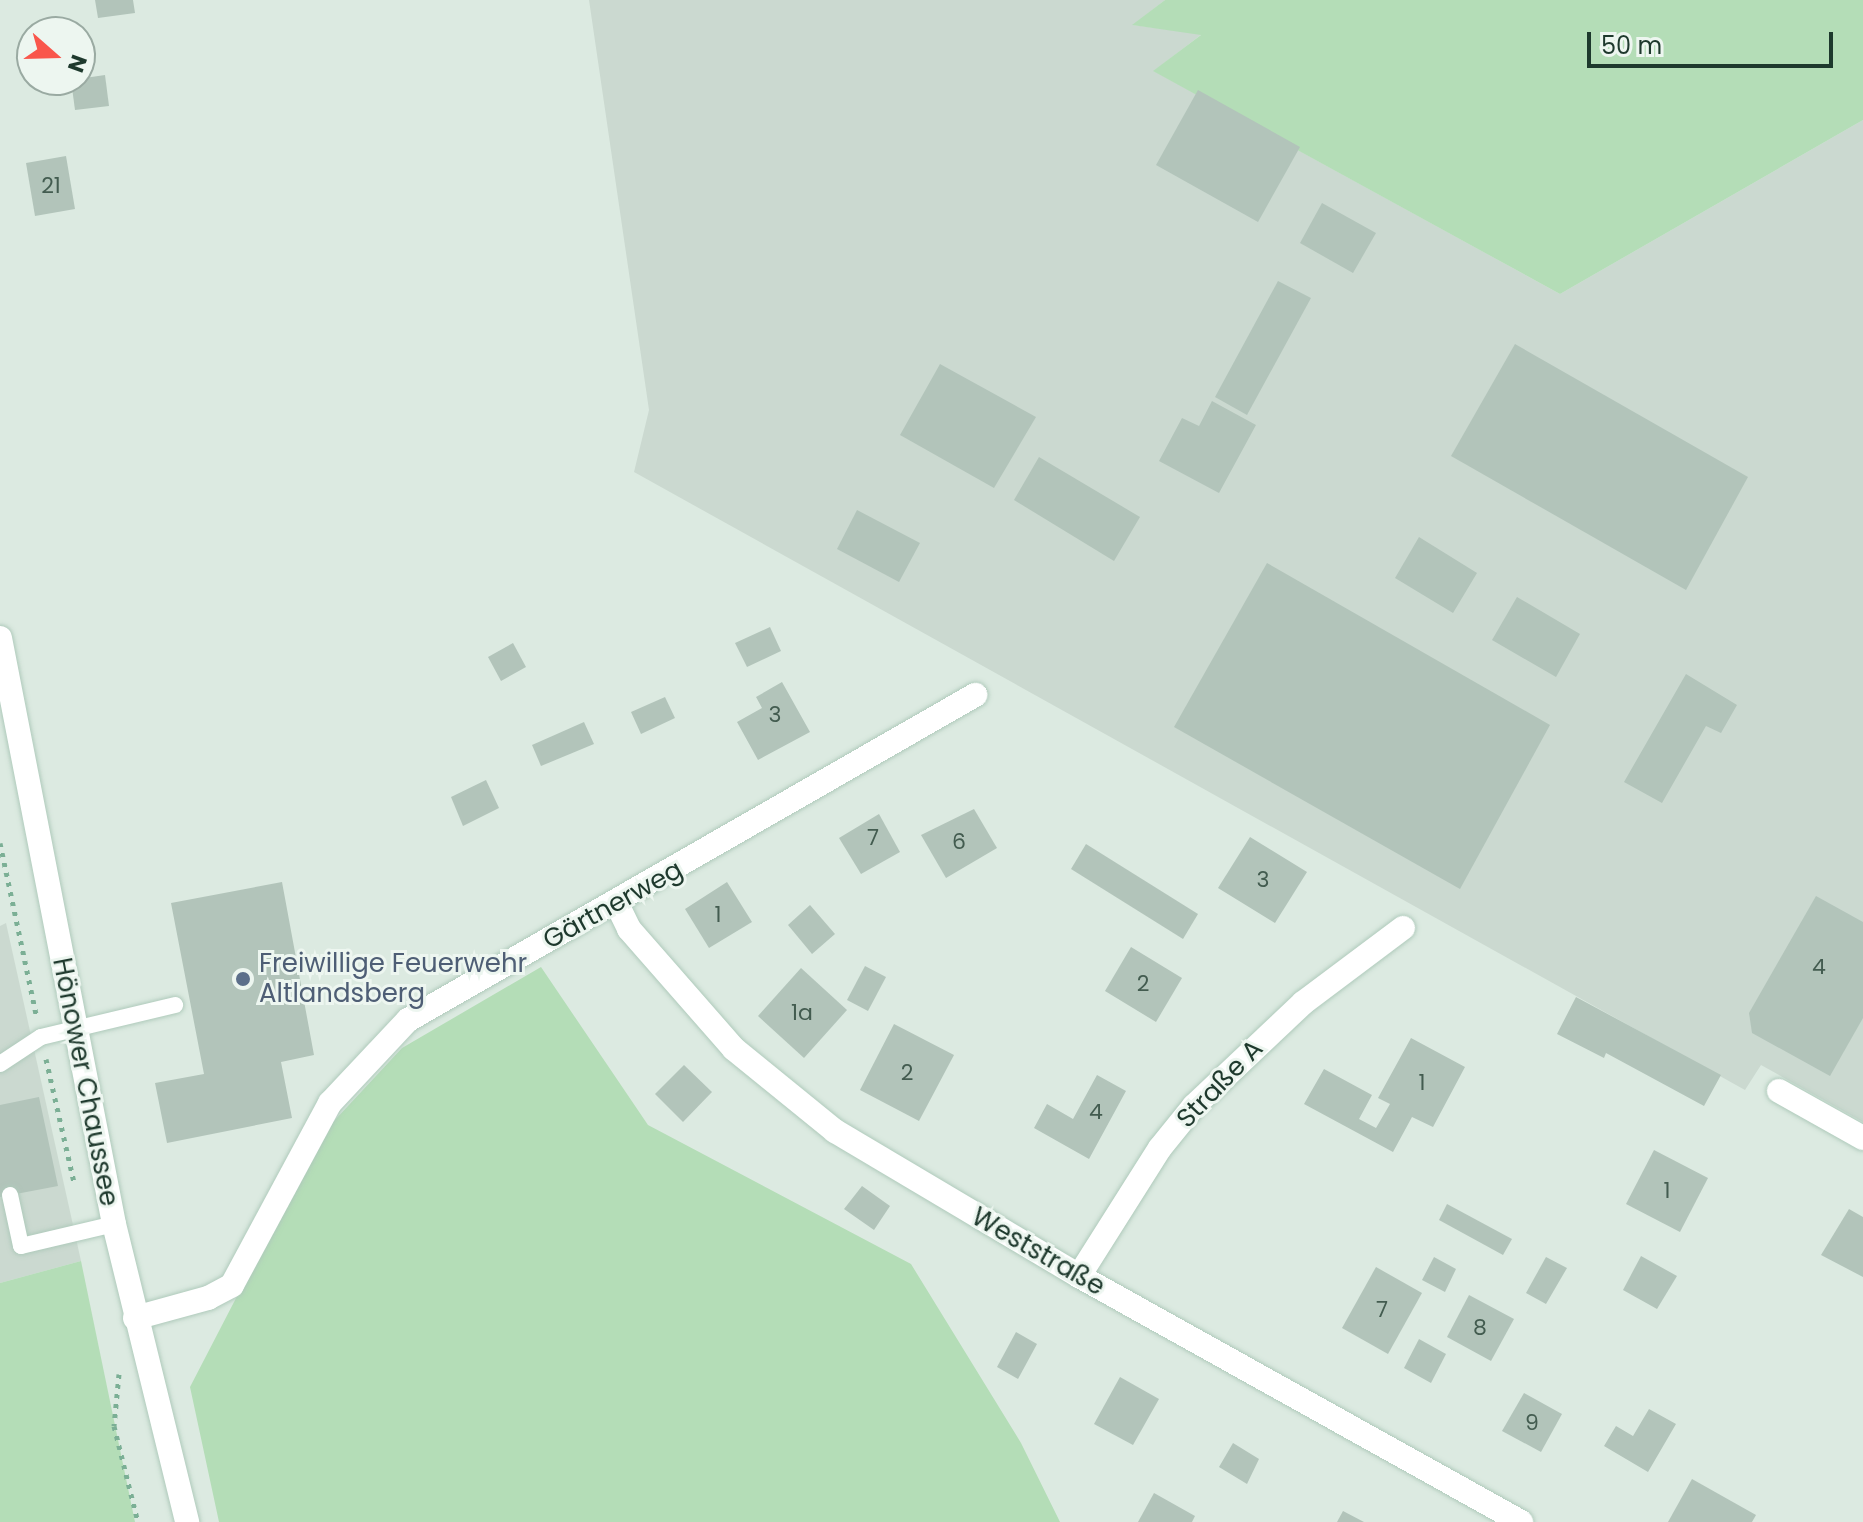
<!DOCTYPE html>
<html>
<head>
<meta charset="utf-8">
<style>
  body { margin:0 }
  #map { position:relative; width:1863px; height:1522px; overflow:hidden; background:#dceae1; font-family:Poppins,sans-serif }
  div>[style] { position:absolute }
  .built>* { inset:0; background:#cbd9d0 }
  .green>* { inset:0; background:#b4ddb7 }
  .building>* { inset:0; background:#b2c4ba }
  .path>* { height:5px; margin-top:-2.5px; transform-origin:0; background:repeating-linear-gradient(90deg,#7baf95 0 4px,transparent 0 10px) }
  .roads { filter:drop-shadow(0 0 2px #afcabb) drop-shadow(0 0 2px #afcabb) }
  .lane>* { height:16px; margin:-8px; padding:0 8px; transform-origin:8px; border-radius:8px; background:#fff }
  .street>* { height:24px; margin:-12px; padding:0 12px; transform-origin:12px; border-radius:12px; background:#fff }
  .secondary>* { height:24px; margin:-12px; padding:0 12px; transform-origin:12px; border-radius:12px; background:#fff }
  .dots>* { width:22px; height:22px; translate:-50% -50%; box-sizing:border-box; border:4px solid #edf6f0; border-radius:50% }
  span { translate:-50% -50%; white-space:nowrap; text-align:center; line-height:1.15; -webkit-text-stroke:6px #edf6f0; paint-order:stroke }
  .number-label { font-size:22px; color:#435c50 }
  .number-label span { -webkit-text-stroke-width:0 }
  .street-label { font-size:26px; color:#1e392d }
  .service-label { font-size:26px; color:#4e5e75 }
  .left { translate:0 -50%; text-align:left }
  .north { position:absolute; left:16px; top:16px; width:80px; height:80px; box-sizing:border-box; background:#edf6f0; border:2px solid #9aaaa2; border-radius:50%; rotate:110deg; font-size:22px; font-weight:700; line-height:32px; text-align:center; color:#1e392d }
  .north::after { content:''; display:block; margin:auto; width:28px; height:36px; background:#f9564b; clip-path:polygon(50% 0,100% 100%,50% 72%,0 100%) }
  .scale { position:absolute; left:1587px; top:32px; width:246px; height:36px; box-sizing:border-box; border:4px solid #1e392d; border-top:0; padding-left:10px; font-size:24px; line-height:28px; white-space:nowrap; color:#1e392d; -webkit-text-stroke:6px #edf6f0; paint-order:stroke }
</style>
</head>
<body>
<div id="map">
  <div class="built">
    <div style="clip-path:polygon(589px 0,1165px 0,1133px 25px,1202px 34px,1154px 71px,1560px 294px,1863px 120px,1863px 1122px,1761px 1065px,1745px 1090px,634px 472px,649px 410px)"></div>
    <div style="clip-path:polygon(6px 923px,81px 1261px,0 1283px,0 926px)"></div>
  </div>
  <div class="green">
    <div style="clip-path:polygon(1165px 0,1863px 0,1863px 120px,1560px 294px,1153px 71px,1201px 35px,1132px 25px)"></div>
    <div style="clip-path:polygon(541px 967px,648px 1125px,911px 1264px,1021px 1443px,1060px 1522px,219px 1522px,190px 1387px,320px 1136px,402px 1048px)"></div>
    <div style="clip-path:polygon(81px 1261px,135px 1522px,0 1522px,0 1283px)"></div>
  </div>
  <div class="building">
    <div style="clip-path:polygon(95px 0,133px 0,135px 13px,98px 18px)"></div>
    <div style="clip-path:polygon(105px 75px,109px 106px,75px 110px,71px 80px)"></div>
    <div style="clip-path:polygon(1198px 90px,1300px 147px,1258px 222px,1156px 165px)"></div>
    <div style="clip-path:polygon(66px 156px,75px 209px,35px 216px,26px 163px)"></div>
    <div style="clip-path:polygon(1322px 203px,1376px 233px,1353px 273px,1300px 243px)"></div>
    <div style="clip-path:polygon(1278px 281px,1311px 298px,1247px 415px,1215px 397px)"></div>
    <div style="clip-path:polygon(1515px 344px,1748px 477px,1686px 590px,1451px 456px)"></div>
    <div style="clip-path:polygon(940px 364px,1036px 417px,994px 488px,900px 435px)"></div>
    <div style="clip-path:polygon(1212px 401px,1256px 425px,1219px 493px,1159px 461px,1182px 418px,1199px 426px)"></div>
    <div style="clip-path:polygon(1039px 457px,1140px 517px,1114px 561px,1014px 500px)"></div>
    <div style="clip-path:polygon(857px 510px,920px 543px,899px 582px,837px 549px)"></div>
    <div style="clip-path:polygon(1419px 537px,1477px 573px,1453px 613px,1395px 578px)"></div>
    <div style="clip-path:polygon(1267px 563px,1550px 725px,1460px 889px,1174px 727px)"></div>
    <div style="clip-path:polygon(1517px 597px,1580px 634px,1556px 677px,1492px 640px)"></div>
    <div style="clip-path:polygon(770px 627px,781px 651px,747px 667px,735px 643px)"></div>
    <div style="clip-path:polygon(513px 643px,526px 667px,501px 681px,488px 657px)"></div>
    <div style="clip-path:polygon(1686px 674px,1737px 705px,1721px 733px,1706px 726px,1662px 803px,1624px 782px)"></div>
    <div style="clip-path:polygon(782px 682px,810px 732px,758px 760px,737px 722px,762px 708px,756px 697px)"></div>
    <div style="clip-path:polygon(665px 697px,675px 718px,641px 734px,631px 712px)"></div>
    <div style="clip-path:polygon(584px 722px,594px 744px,541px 766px,532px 745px)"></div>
    <div style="clip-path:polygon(486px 780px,499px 808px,463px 826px,451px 797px)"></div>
    <div style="clip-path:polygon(974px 809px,997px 848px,946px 878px,921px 835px)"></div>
    <div style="clip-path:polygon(879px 814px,900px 852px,861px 874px,839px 838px)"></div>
    <div style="clip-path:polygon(1250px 837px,1307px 872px,1275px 923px,1218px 888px)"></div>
    <div style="clip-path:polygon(1086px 844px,1198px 914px,1183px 939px,1071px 869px)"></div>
    <div style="clip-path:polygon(282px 882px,314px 1055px,281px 1062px,292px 1118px,167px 1143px,155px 1083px,204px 1074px,171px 903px)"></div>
    <div style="clip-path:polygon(727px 882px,752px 922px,709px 948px,685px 909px)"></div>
    <div style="clip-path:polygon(1816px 896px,1863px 922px,1863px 1018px,1830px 1076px,1752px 1033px,1749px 1013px)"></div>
    <div style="clip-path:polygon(810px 905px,835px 934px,812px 954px,788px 925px)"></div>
    <div style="clip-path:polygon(1131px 947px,1182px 978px,1156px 1022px,1105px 991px)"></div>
    <div style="clip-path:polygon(865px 966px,886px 977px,868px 1011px,847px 1000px)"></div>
    <div style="clip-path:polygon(801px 968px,847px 1010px,804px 1058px,758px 1016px)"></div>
    <div style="clip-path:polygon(1576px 997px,1721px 1075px,1704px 1106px,1606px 1053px,1604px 1058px,1557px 1034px)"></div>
    <div style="clip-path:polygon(894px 1024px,954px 1055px,919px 1121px,860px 1090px)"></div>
    <div style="clip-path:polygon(1411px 1038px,1465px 1067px,1433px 1127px,1412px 1117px,1393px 1152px,1304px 1104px,1324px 1069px,1372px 1095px,1359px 1119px,1376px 1128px,1390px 1104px,1378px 1098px)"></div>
    <div style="clip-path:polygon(684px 1065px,712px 1092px,683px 1122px,655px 1094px)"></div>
    <div style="clip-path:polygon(1097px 1075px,1126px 1091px,1089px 1159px,1034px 1128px,1047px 1104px,1073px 1119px)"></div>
    <div style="clip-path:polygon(39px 1097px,58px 1186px,0 1197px,0 1105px)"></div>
    <div style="clip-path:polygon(1654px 1150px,1708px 1178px,1680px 1232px,1626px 1204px)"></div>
    <div style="clip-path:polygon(862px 1186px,890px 1206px,874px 1230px,844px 1209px)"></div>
    <div style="clip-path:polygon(1447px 1204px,1512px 1239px,1503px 1255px,1439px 1220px)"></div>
    <div style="clip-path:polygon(1849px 1209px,1863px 1217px,1863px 1277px,1821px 1255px)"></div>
    <div style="clip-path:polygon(1641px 1256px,1677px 1276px,1657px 1309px,1623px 1290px)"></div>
    <div style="clip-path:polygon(1434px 1257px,1456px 1269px,1445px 1292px,1422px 1280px)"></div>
    <div style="clip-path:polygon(1546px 1257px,1567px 1268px,1546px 1304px,1526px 1293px)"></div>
    <div style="clip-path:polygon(1376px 1267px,1422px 1293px,1388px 1354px,1342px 1328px)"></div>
    <div style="clip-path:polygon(1469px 1295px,1514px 1319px,1491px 1361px,1447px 1337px)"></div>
    <div style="clip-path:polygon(1016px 1332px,1037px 1344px,1018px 1379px,997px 1367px)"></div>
    <div style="clip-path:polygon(1419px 1339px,1446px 1354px,1431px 1383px,1404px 1368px)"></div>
    <div style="clip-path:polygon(1120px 1377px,1159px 1399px,1133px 1445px,1094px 1424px)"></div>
    <div style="clip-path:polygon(1524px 1393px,1562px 1414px,1541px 1452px,1502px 1431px)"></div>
    <div style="clip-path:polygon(1649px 1409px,1676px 1424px,1648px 1472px,1604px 1446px,1616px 1426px,1633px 1436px)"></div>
    <div style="clip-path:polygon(1233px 1443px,1259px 1459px,1247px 1484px,1219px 1467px)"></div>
    <div style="clip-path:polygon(1692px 1479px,1756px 1515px,1752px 1522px,1668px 1522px)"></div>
    <div style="clip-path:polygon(1154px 1493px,1195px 1516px,1192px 1522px,1138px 1522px)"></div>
    <div style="clip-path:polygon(1343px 1511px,1364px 1522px,1337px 1522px)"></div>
  </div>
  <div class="path">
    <div style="left:0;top:843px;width:175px;rotate:78.1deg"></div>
    <div style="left:46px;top:1059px;width:126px;rotate:77.2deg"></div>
    <div style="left:119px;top:1374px;width:52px;rotate:95.5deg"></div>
    <div style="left:114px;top:1426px;width:99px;rotate:76deg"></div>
  </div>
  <div class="roads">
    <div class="lane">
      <div style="left:0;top:1064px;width:49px;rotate:-33.4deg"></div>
      <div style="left:41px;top:1037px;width:138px;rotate:-13.4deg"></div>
      <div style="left:10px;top:1195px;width:52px;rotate:77.8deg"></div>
      <div style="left:21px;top:1246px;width:96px;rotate:-13.3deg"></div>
    </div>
    <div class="street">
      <div style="left:617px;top:904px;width:28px;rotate:64deg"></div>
      <div style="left:629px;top:929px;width:159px;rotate:48.8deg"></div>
      <div style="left:734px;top:1049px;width:130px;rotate:39.1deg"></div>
      <div style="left:835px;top:1131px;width:284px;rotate:30.7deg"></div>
      <div style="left:1079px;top:1276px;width:506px;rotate:29.1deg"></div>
      <div style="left:1779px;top:1091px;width:96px;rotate:29.2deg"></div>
      <div style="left:1079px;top:1276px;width:151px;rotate:-57.7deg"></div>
      <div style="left:1160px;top:1148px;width:54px;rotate:-51deg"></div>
      <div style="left:1194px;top:1106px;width:150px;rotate:-43.4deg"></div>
      <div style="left:1303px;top:1003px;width:125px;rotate:-36.9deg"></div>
      <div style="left:135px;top:1318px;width:76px;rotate:-15.3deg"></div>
      <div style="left:208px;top:1298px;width:27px;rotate:-28deg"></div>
      <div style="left:232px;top:1285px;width:207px;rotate:-61.7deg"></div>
      <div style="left:330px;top:1103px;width:114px;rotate:-46.8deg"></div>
      <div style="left:408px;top:1020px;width:654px;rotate:-29.82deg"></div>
    </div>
    <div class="secondary">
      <div style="left:0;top:638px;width:597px;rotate:78.99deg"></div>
      <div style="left:114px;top:1224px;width:307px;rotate:76.2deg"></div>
    </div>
  </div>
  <div class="dots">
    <div style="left:243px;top:979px;background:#5c6f8a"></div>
  </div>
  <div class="number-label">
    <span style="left:51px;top:186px">21</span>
    <span style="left:775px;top:715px">3</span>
    <span style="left:873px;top:838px">7</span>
    <span style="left:959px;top:842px">6</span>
    <span style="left:1263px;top:880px">3</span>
    <span style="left:718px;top:915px">1</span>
    <span style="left:1819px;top:967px">4</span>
    <span style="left:1143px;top:984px">2</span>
    <span style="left:802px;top:1013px">1a</span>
    <span style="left:907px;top:1073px">2</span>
    <span style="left:1422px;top:1083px">1</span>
    <span style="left:1096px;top:1112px">4</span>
    <span style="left:1667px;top:1191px">1</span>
    <span style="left:1382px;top:1310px">7</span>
    <span style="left:1480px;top:1328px">8</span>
    <span style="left:1532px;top:1423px">9</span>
  </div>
  <div class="street-label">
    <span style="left:613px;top:905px;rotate:-29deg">Gärtnerweg</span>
    <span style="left:85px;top:1082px;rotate:79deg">Hönower Chaussee</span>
    <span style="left:1220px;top:1084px;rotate:-46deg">Straße A</span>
    <span style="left:1038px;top:1252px;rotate:30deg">Weststraße</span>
  </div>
  <div class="service-label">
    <span class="left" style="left:259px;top:979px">Freiwillige Feuerwehr<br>Altlandsberg</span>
  </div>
  <div class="north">N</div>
  <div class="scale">50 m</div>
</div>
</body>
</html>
